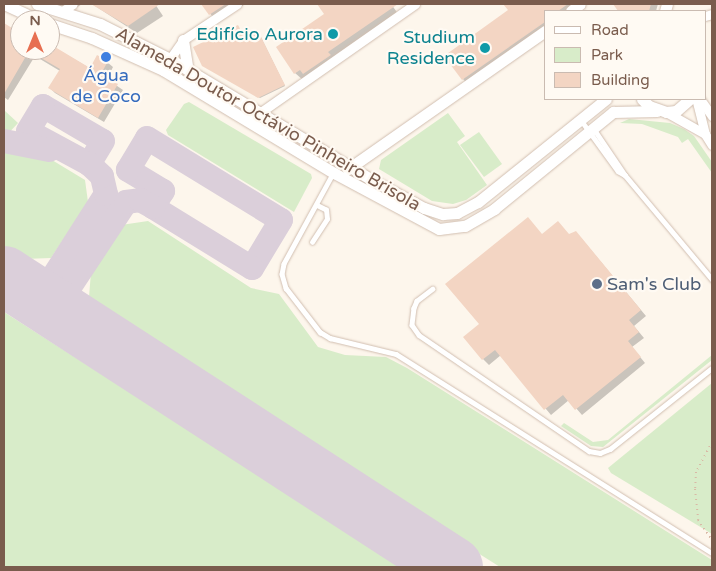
<!DOCTYPE html>
<html>
<head>
<meta charset="utf-8">
<style>
  body { margin:0 }
  #map { position:relative; width:716px; height:571px; overflow:hidden; background:#fdf6ec; font-family:"Varela Round",sans-serif }
  div>[style] { position:absolute }
  .green>* { inset:0; background:#d8ecc9 }
  .shadow>* { inset:0; background:#0003 }
  .taxiway>* { height:24px; margin:-12px; padding:0 12px; transform-origin:12px; border-radius:12px; background:#dbcfda }
  .runway>* { height:60px; margin:-30px; padding:0 30px; transform-origin:30px; border-radius:30px; background:#dbcfda }
  .building>* { inset:0; background:#f3d5c3 }
  .path>* { height:2px; margin-top:-1px; transform-origin:0; background:repeating-linear-gradient(90deg,#d9b8a5 0 1px,transparent 0 5px) }
  .roads { filter:drop-shadow(0 0 1px #d1beb0) drop-shadow(0 0 1px #d1beb0) }
  .lane>* { height:4.5px; margin:-2.25px; padding:0 2.25px; transform-origin:2.25px; border-radius:2.25px; background:#fff }
  .street>* { height:9px; margin:-4.5px; padding:0 4.5px; transform-origin:4.5px; border-radius:4.5px; background:#fff }
  .secondary>* { height:11px; margin:-5.5px; padding:0 5.5px; transform-origin:5.5px; border-radius:5.5px; background:#fff }
  .dots>* { width:14px; height:14px; translate:-50% -50%; box-sizing:border-box; border:2px solid #fffaf3; border-radius:50% }
  span { translate:-50% -50%; white-space:nowrap; text-align:center; line-height:1.15; -webkit-text-stroke:4.5px #fffaf3; paint-order:stroke }
  .culture-label { font-size:18px; color:#0d838f }
  .right { translate:-100% -50%; text-align:right }
  .shop-label { font-size:18px; color:#366cbe }
  .street-label { font-size:18px; color:#7a5c4d }
  .service-label { font-size:18px; color:#4e5e75 }
  .left { translate:0 -50%; text-align:left }
  .frame { position:absolute; inset:0; border:5px solid #7a5c4d; pointer-events:none }
  .legend { position:absolute; left:544px; top:10px; width:162px; height:90px; box-sizing:border-box; background:#fffaf3; border:1px solid #cabbb1; margin:0; padding:6px 9px; list-style:none; font-size:15px; color:#7a5c4d }
  .legend li { display:flex; align-items:center; gap:10px; height:25px }
  .legend b { width:25px; border:1px solid #cabbb1 }
  .north { position:absolute; left:10px; top:10px; width:50px; height:50px; box-sizing:border-box; background:#fffaf3; border:1px solid #cabbb1; border-radius:50%; rotate:0deg; font-size:14px; font-weight:700; line-height:20px; text-align:center; color:#7a5c4d }
  .north::after { content:''; display:block; margin:auto; width:18px; height:22px; background:#e76f51; clip-path:polygon(50% 0,100% 100%,50% 72%,0 100%) }
</style>
</head>
<body>
<div id="map">
  <div class="green">
    <div style="clip-path:polygon(189px 102px,311px 174px,312px 178px,294px 212px,168px 135px,166px 130px,184px 104px)"></div>
    <div style="clip-path:polygon(4px 110px,18px 123px,6px 136px,4px 136px)"></div>
    <div style="clip-path:polygon(448px 113px,465px 136px,457px 142px,487px 185px,466px 200px,453px 204px,432px 201px,379px 169px,381px 160px)"></div>
    <div style="clip-path:polygon(629px 119px,670px 123px,684px 129px,694px 136px,712px 162px,712px 173px,688px 139px,682px 143px,678px 137px,642px 124px,620px 123px)"></div>
    <div style="clip-path:polygon(479px 132px,502px 164px,484px 177px,460px 145px)"></div>
    <div style="clip-path:polygon(4px 148px,47px 157px,85px 180px,88px 202px,51px 258px,24px 259px,4px 246px)"></div>
    <div style="clip-path:polygon(148px 221px,251px 288px,279px 294px,318px 347px,345px 355px,386px 357px,407px 368px,712px 560px,712px 567px,500px 567px,96px 311px,89px 297px,91px 272px,121px 225px)"></div>
    <div style="clip-path:polygon(4px 312px,404px 567px,4px 567px)"></div>
    <div style="clip-path:polygon(712px 355px,712px 360px,603px 447px,591px 446px,561px 426px,564px 423px,593px 442px,608px 440px)"></div>
    <div style="clip-path:polygon(712px 383px,712px 534px,611px 473px,608px 468px)"></div>
  </div>
  <div class="shadow">
    <div style="clip-path:polygon(38px 4px,82px 4px,70px 12px)"></div>
    <div style="clip-path:polygon(92px 4px,155px 4px,163px 16px,137px 33px)"></div>
    <div style="clip-path:polygon(202px 4px,245px 4px,218px 23px)"></div>
    <div style="clip-path:polygon(318px 4px,391px 4px,399px 15px,303px 80px,295px 73px,325px 14px)"></div>
    <div style="clip-path:polygon(505px 4px,569px 4px,574px 11px,545px 11px,545px 35px,471px 88px,463px 79px,510px 10px)"></div>
    <div style="clip-path:polygon(615px 4px,658px 4px,656px 11px,620px 11px)"></div>
    <div style="clip-path:polygon(4px 24px,20px 34px,20px 50px,50px 50px,50px 45px,91px 69px,107px 62px,113px 67px,107px 79px,123px 90px,104px 122px,55px 93px,50px 88px,60px 71px,35px 56px,8px 100px,4px 97px)"></div>
    <div style="clip-path:polygon(258px 31px,285px 86px,260px 98px,204px 66px,244px 37px)"></div>
    <div style="clip-path:polygon(542px 235px,581px 238px,646px 316px,634px 326px,644px 338px,632px 347px,645px 363px,582px 415px,569px 400px,551px 415px,501px 355px,489px 365px,483px 359px,480px 324px)"></div>
  </div>
  <div class="taxiway">
    <div style="left:43px;top:106px;width:69px;rotate:30.3deg"></div>
    <div style="left:103px;top:141px;width:27px;rotate:121deg"></div>
    <div style="left:89px;top:164px;width:69px;rotate:-151.6deg"></div>
    <div style="left:28px;top:131px;width:29px;rotate:-59deg"></div>
    <div style="left:147px;top:138px;width:157px;rotate:31.5deg"></div>
    <div style="left:281px;top:220px;width:56px;rotate:121.1deg"></div>
    <div style="left:252px;top:268px;width:116px;rotate:-148.4deg"></div>
    <div style="left:153px;top:207px;width:19px;rotate:-58deg"></div>
    <div style="left:163px;top:191px;width:41px;rotate:-149deg"></div>
    <div style="left:128px;top:170px;width:37px;rotate:-59deg"></div>
    <div style="left:4px;top:141px;width:46px;rotate:11.3deg"></div>
    <div style="left:14px;top:282px;width:37px;rotate:-3deg"></div>
    <div style="left:51px;top:280px;width:102px;rotate:-57.4deg"></div>
    <div style="left:106px;top:194px;width:18px;rotate:-103deg"></div>
    <div style="left:102px;top:176px;width:18px;rotate:-137deg"></div>
    <div style="left:74px;top:322px;width:33px;rotate:-101deg"></div>
    <div style="left:68px;top:290px;width:105px;rotate:-56.6deg"></div>
    <div style="left:126px;top:202px;width:14px;rotate:-8deg"></div>
    <div style="left:140px;top:200px;width:15px;rotate:28deg"></div>
  </div>
  <div class="runway">
    <div style="left:4px;top:276px;width:535px;rotate:32.95deg"></div>
  </div>
  <div class="building">
    <div style="clip-path:polygon(91px 4px,160px 4px,128px 26px)"></div>
    <div style="clip-path:polygon(201px 4px,226px 4px,209px 15px)"></div>
    <div style="clip-path:polygon(317px 4px,398px 4px,328px 52px,331px 55px,303px 74px,300px 70px,294px 74px,276px 47px,324px 14px)"></div>
    <div style="clip-path:polygon(503px 4px,568px 4px,558px 11px,545px 11px,545px 22px,462px 80px,444px 56px,508px 10px)"></div>
    <div style="clip-path:polygon(613px 4px,651px 4px,649px 11px,618px 11px)"></div>
    <div style="clip-path:polygon(4px 23px,20px 33px,20px 50px,50px 50px,50px 44px,90px 68px,97px 55px,108px 61px,101px 74px,118px 84px,98px 118px,48px 88px,60px 69px,29px 51px,4px 94px)"></div>
    <div style="clip-path:polygon(238px 25px,244px 36px,257px 29px,285px 85px,258px 98px,202px 66px,193px 47px)"></div>
    <div style="clip-path:polygon(528px 217px,542px 234px,558px 221px,569px 234px,576px 231px,641px 310px,629px 320px,639px 332px,628px 341px,641px 357px,575px 410px,563px 395px,544px 410px,495px 350px,482px 360px,463px 337px,479px 324px,445px 284px)"></div>
  </div>
  <div class="path">
    <div style="left:712px;top:442px;width:34px;rotate:118deg"></div>
    <div style="left:696px;top:472px;width:17px;rotate:93deg"></div>
    <div style="left:695px;top:489px;width:31px;rotate:84deg"></div>
    <div style="left:698px;top:520px;width:24px;rotate:55deg"></div>
  </div>
  <div class="roads">
    <div class="lane">
      <div style="left:581px;top:120px;width:63px;rotate:54deg"></div>
      <div style="left:618px;top:171px;width:8px;rotate:30deg"></div>
      <div style="left:594px;top:129px;width:55px;rotate:56deg"></div>
      <div style="left:625px;top:175px;width:136px;rotate:50.1deg"></div>
      <div style="left:333px;top:174px;width:102px;rotate:118.6deg"></div>
      <div style="left:284px;top:264px;width:10px;rotate:101deg"></div>
      <div style="left:282px;top:274px;width:15px;rotate:74deg"></div>
      <div style="left:286px;top:288px;width:56px;rotate:52.3deg"></div>
      <div style="left:320px;top:332px;width:12px;rotate:31deg"></div>
      <div style="left:330px;top:338px;width:68px;rotate:13.6deg"></div>
      <div style="left:396px;top:354px;width:373px;rotate:32.2deg"></div>
      <div style="left:312px;top:242px;width:27px;rotate:-57deg"></div>
      <div style="left:327px;top:219px;width:9px;rotate:-96deg"></div>
      <div style="left:326px;top:210px;width:9px;rotate:-153deg"></div>
      <div style="left:433px;top:289px;width:20px;rotate:143deg"></div>
      <div style="left:417px;top:301px;width:8px;rotate:113deg"></div>
      <div style="left:414px;top:308px;width:17px;rotate:97deg"></div>
      <div style="left:412px;top:325px;width:12px;rotate:55deg"></div>
      <div style="left:419px;top:335px;width:206px;rotate:34.3deg"></div>
      <div style="left:589px;top:451px;width:11px;rotate:10deg"></div>
      <div style="left:600px;top:453px;width:11px;rotate:-22deg"></div>
      <div style="left:610px;top:449px;width:130px;rotate:-38.5deg"></div>
    </div>
    <div class="street">
      <div style="left:61px;top:12px;width:14px;rotate:-34deg"></div>
      <div style="left:705px;top:16px;width:7px;rotate:-16deg"></div>
      <div style="left:167px;top:63px;width:28px;rotate:-55deg"></div>
      <div style="left:183px;top:40px;width:65px;rotate:-33.7deg"></div>
      <div style="left:700px;top:99px;width:21px;rotate:55deg"></div>
      <div style="left:666px;top:112px;width:45px;rotate:29.4deg"></div>
      <div style="left:705px;top:134px;width:36px;rotate:-104deg"></div>
      <div style="left:248px;top:121px;width:204px;rotate:-35deg"></div>
      <div style="left:705px;top:134px;width:13px;rotate:58deg"></div>
    </div>
    <div class="secondary">
      <div style="left:4px;top:4px;width:38px;rotate:25deg"></div>
      <div style="left:37px;top:4px;width:66px;rotate:17.6deg"></div>
      <div style="left:100px;top:24px;width:78px;rotate:26.6deg"></div>
      <div style="left:170px;top:59px;width:235px;rotate:30.9deg"></div>
      <div style="left:372px;top:180px;width:59px;rotate:28.3deg"></div>
      <div style="left:424px;top:208px;width:20px;rotate:18deg"></div>
      <div style="left:443px;top:214px;width:14px;rotate:-4deg"></div>
      <div style="left:457px;top:213px;width:24px;rotate:-28deg"></div>
      <div style="left:478px;top:202px;width:164px;rotate:-38.8deg"></div>
      <div style="left:571px;top:11px;width:11px;rotate:-38deg"></div>
      <div style="left:665px;top:11px;width:7px;rotate:-74deg"></div>
      <div style="left:50px;top:24px;width:44px;rotate:18.4deg"></div>
      <div style="left:92px;top:38px;width:78px;rotate:24.3deg"></div>
      <div style="left:163px;top:70px;width:200px;rotate:31.1deg"></div>
      <div style="left:334px;top:173px;width:119px;rotate:28.1deg"></div>
      <div style="left:439px;top:229px;width:26px;rotate:-7deg"></div>
      <div style="left:465px;top:226px;width:34px;rotate:-30deg"></div>
      <div style="left:494px;top:209px;width:154px;rotate:-39.2deg"></div>
      <div style="left:613px;top:112px;width:44px;rotate:-1.3deg"></div>
      <div style="left:183px;top:40px;width:30px;rotate:81deg"></div>
      <div style="left:642px;top:99px;width:10px;rotate:45deg"></div>
      <div style="left:649px;top:106px;width:18px;rotate:19deg"></div>
      <div style="left:666px;top:112px;width:10px;rotate:-6deg"></div>
      <div style="left:676px;top:111px;width:18px;rotate:-41deg"></div>
      <div style="left:348px;top:169px;width:241px;rotate:-35deg"></div>
    </div>
  </div>
  <div class="dots">
    <div style="left:333px;top:34px;background:#0f9aa8"></div>
    <div style="left:485px;top:48px;background:#0f9aa8"></div>
    <div style="left:106px;top:57px;background:#3f7fe0"></div>
    <div style="left:597px;top:284px;background:#5c6f8a"></div>
  </div>
  <div class="culture-label">
    <span class="right" style="left:323px;top:34px">Edifício Aurora</span>
    <span class="right" style="left:475px;top:48px">Studium<br>Residence</span>
  </div>
  <div class="shop-label">
    <span style="left:106px;top:86px">Água<br>de Coco</span>
  </div>
  <div class="street-label">
    <span style="left:268px;top:119px;rotate:30deg">Alameda Doutor Octávio Pinheiro Brisola</span>
  </div>
  <div class="service-label">
    <span class="left" style="left:607px;top:284px">Sam's Club</span>
  </div>
  <div class="frame"></div>
  <ul class="legend">
  <li><b style="height:6px;background:#fff"></b>Road</li>
  <li><b style="height:14px;background:#d8ecc9"></b>Park</li>
  <li><b style="height:14px;background:#f3d5c3"></b>Building</li>
  </ul>
  <div class="north">N</div>
</div>
</body>
</html>
